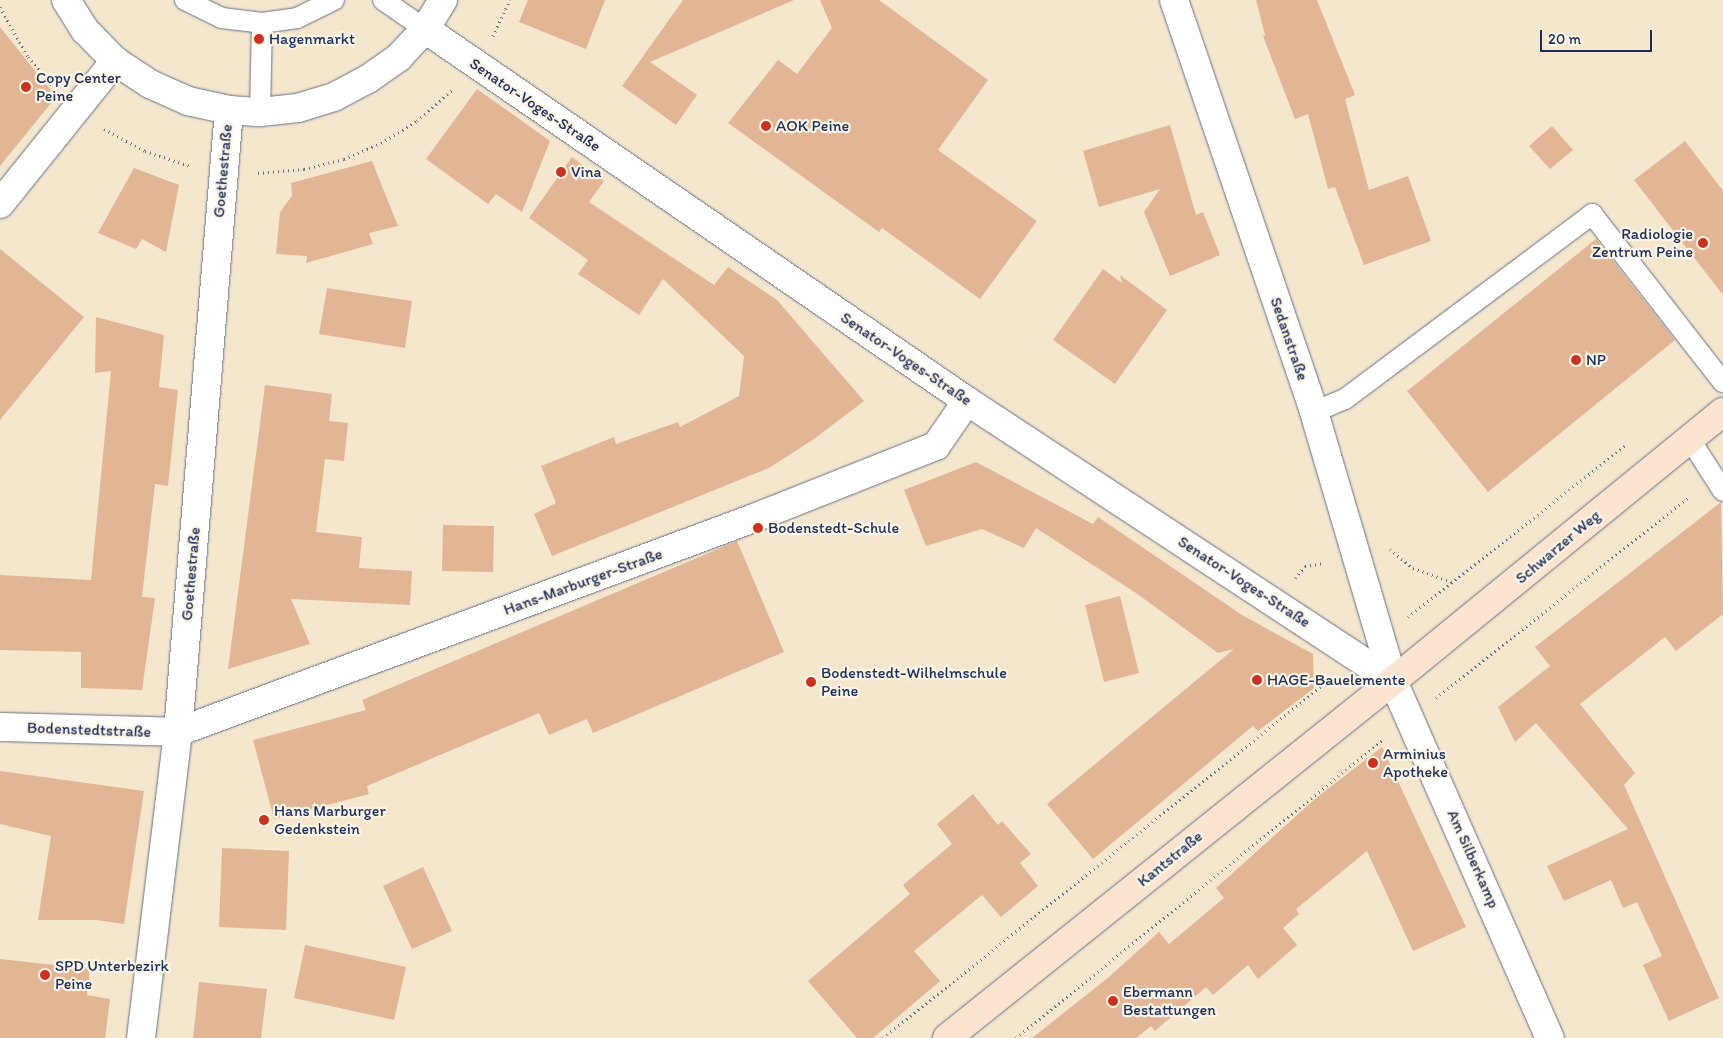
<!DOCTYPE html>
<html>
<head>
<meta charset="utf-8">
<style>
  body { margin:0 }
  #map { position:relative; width:1723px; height:1038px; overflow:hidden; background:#f5e7cd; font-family:Itim,sans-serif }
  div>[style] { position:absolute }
  .building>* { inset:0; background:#e2b595 }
  .path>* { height:3px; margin-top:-1.5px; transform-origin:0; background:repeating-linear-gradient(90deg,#676f85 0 1px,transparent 0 5px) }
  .roads { filter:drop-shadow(0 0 1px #676f85) drop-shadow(0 0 1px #676f85) }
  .lane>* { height:20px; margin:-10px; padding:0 10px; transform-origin:10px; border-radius:10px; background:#fff }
  .street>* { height:28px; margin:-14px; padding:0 14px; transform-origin:14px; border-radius:14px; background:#fff }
  .secondary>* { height:28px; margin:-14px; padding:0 14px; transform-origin:14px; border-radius:14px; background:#fce5d0 }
  .dots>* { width:14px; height:14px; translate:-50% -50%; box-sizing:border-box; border:2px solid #fcf5e5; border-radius:50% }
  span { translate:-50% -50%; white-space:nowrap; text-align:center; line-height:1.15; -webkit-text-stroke:4.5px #fcf5e5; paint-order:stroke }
  .poi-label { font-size:16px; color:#1b2f5e }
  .left { translate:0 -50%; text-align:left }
  .right { translate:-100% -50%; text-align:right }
  .street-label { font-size:16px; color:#1b2f5e }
  .scale { position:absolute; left:1540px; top:30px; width:112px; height:22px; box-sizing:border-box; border:2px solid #1b2f5e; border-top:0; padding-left:6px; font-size:15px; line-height:18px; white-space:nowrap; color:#1b2f5e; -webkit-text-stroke:4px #fcf5e5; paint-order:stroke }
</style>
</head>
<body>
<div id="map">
  <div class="building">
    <div style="clip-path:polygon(528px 0,605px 0,586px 49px,519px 22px)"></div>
    <div style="clip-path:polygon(683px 0,794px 0,650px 62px,697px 95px,676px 125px,622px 86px)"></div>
    <div style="clip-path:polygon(820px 0,879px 0,988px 80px,938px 150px,1037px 221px,980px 299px,882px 228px,879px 232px,728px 123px,778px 60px,797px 74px,832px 28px)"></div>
    <div style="clip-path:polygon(1256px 0,1317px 0,1355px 95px,1345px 99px,1369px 190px,1408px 176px,1431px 241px,1364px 265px,1335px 187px,1328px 189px,1308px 114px,1295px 119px,1263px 36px,1265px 35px)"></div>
    <div style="clip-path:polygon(0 27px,56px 97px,0 166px)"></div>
    <div style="clip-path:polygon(477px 89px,550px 141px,522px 212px,496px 194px,488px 204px,426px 159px)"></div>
    <div style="clip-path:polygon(1170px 125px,1196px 215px,1203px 212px,1220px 255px,1170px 276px,1144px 212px,1160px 189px,1099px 207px,1083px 151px)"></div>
    <div style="clip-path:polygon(1552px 126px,1573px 150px,1550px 169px,1529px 146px)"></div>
    <div style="clip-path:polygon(1685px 141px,1723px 191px,1723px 295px,1634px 180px)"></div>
    <div style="clip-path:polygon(572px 157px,604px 181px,589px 202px,714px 285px,728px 267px,777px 300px,864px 401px,814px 439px,769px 468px,552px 556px,534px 514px,556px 503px,541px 466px,614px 437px,616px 444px,678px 422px,680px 427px,739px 396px,744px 356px,663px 279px,639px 315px,578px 274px,588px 260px,529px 218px)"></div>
    <div style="clip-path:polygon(372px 161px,398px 226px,369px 233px,373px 244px,306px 263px,307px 256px,276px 254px,280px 212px,292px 196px,291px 183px)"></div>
    <div style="clip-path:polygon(134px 168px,179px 185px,166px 252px,142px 239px,136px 249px,98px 233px)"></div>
    <div style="clip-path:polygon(1596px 239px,1675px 340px,1488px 492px,1407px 391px)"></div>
    <div style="clip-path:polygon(0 249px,84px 317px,0 420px)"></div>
    <div style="clip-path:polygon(1103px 269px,1122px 283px,1120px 275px,1167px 310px,1115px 384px,1053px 340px)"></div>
    <div style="clip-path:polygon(327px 288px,412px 301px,405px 348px,319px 334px)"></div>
    <div style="clip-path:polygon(96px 317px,164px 335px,159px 387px,178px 390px,168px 486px,155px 484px,142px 597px,155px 598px,142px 690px,81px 688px,81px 652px,0 650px,0 575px,91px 580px,111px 371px,95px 373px)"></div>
    <div style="clip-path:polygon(265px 385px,332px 394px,329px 421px,348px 423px,344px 461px,325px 459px,316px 532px,362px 537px,359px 568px,412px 571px,410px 605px,291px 599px,310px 644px,228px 669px)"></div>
    <div style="clip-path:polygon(976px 462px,1093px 524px,1098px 517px,1242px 615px,1313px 654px,1314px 688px,1258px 731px,1253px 726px,1093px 859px,1047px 804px,1234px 649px,1218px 653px,1136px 593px,1036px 528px,1024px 548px,982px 529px,926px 546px,904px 490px)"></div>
    <div style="clip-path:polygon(1721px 502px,1723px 614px,1676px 651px,1665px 637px,1580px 704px,1635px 773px,1624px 785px,1719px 998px,1669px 1021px,1643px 965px,1662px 956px,1637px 902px,1623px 908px,1611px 880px,1564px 901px,1547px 866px,1628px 829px,1536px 723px,1515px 742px,1498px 707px,1550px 666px,1535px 647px)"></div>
    <div style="clip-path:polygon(443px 525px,494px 526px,493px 572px,442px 571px)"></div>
    <div style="clip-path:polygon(737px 541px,784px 652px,593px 733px,587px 719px,549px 735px,539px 713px,367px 786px,369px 794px,274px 819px,253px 740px,366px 710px,362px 700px)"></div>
    <div style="clip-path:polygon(1120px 596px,1139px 673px,1104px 682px,1085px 605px)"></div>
    <div style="clip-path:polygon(1382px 747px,1466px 927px,1413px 951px,1367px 851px,1296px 909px,1299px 914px,1283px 928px,1297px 945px,1258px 979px,1248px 965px,1213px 995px,1206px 987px,1155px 1031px,1151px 1026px,1136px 1038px,1032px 1038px,1109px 977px,1159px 932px,1169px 944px,1224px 898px,1216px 888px,1315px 799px)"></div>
    <div style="clip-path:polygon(0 771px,144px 791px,124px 924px,96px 920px,38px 920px,51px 836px,0 824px)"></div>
    <div style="clip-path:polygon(973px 794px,998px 825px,1002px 821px,1031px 854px,1020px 863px,1038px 886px,1001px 917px,982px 895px,914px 951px,940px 981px,873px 1038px,857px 1038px,808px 981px,910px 894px,903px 885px,952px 844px,937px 824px)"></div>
    <div style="clip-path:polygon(222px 848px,289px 851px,286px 930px,219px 927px)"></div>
    <div style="clip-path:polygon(423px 867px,452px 931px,412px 949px,383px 886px)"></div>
    <div style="clip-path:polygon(305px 945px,406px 967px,394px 1020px,294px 998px)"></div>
    <div style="clip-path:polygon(0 959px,90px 969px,87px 995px,110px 999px,105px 1038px,0 1038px)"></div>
    <div style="clip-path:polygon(199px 982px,267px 989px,261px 1038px,193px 1038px)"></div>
  </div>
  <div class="path">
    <div style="left:0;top:7px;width:57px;rotate:60.8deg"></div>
    <div style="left:28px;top:57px;width:37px;rotate:49deg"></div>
    <div style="left:493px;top:36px;width:40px;rotate:-65deg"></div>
    <div style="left:104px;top:129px;width:47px;rotate:28.2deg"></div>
    <div style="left:145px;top:151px;width:47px;rotate:18.4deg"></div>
    <div style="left:258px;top:173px;width:46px;rotate:-5deg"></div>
    <div style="left:304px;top:169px;width:41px;rotate:-14deg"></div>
    <div style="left:344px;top:159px;width:40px;rotate:-23.4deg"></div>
    <div style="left:381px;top:143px;width:42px;rotate:-31.4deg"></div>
    <div style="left:417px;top:121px;width:48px;rotate:-41.6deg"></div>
    <div style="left:1390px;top:549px;width:30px;rotate:40deg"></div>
    <div style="left:1413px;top:568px;width:41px;rotate:19.7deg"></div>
    <div style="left:1295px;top:578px;width:16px;rotate:-50deg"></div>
    <div style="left:1305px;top:566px;width:18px;rotate:-9deg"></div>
    <div style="left:1408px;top:617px;width:279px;rotate:-38.3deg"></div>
    <div style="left:1436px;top:698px;width:325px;rotate:-38.5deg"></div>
    <div style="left:883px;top:1038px;width:572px;rotate:-38.75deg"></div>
    <div style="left:1016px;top:1038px;width:473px;rotate:-39.1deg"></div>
  </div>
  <div class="roads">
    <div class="lane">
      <div style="left:185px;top:0;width:41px;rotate:25.9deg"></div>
      <div style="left:222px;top:18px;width:40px;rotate:7.1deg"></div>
      <div style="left:262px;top:23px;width:35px;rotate:-8deg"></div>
      <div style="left:297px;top:18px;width:41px;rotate:-25.9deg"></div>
      <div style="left:383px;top:0;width:51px;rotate:34.6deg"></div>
      <div style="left:260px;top:112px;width:89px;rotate:-88.7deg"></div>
      <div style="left:1314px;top:412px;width:34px;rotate:-23deg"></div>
      <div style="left:1345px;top:399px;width:309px;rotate:-36.8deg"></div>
      <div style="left:1592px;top:214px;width:213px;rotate:52.1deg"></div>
      <div style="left:1689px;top:438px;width:63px;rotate:57.3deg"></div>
    </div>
    <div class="street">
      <div style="left:66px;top:0;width:36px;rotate:58deg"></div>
      <div style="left:85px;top:30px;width:43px;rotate:45.9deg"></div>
      <div style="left:115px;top:61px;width:42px;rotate:33.3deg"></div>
      <div style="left:150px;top:84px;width:42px;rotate:24.1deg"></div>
      <div style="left:188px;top:101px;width:42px;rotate:12.4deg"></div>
      <div style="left:229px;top:110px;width:31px;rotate:4deg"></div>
      <div style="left:260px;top:112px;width:38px;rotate:-6deg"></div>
      <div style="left:298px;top:108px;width:38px;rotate:-17deg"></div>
      <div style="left:334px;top:97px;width:38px;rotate:-28deg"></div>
      <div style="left:368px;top:79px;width:38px;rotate:-35deg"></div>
      <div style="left:399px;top:57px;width:38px;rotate:-47deg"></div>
      <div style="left:425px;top:29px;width:34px;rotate:-58deg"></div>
      <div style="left:1174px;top:0;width:435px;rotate:71.2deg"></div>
      <div style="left:1314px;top:412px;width:280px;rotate:73.6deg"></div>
      <div style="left:1393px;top:681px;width:390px;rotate:66.3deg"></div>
      <div style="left:425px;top:29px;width:657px;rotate:34.46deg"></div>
      <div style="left:967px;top:401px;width:510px;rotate:33.32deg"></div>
      <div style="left:0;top:204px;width:184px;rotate:-51.2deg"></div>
      <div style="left:0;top:727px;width:178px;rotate:1.6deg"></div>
      <div style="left:178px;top:732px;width:614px;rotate:-20.38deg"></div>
      <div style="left:754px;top:518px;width:196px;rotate:-21.6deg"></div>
      <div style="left:936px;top:446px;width:55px;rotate:-55.4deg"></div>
      <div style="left:141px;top:1038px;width:308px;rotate:-83.1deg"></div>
      <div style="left:178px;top:732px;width:624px;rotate:-85.31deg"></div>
    </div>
    <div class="secondary">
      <div style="left:947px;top:1038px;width:571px;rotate:-38.68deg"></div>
      <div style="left:1393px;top:681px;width:426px;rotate:-39.2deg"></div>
    </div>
  </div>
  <div class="dots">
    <div style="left:259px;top:39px;background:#c8321e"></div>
    <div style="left:26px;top:87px;background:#c8321e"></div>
    <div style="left:766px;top:126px;background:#c8321e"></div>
    <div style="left:561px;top:172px;background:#c8321e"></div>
    <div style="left:1703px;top:243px;background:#c8321e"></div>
    <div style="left:1576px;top:360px;background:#c8321e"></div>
    <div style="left:758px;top:528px;background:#c8321e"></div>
    <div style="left:1257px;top:680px;background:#c8321e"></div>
    <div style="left:811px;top:682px;background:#c8321e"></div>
    <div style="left:1373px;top:763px;background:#c8321e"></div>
    <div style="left:264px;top:820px;background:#c8321e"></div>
    <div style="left:45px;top:975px;background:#c8321e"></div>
    <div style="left:1113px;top:1001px;background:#c8321e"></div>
  </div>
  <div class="poi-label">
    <span class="left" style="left:269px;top:39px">Hagenmarkt</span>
    <span class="left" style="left:36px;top:87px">Copy Center<br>Peine</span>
    <span class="left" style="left:776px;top:126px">AOK Peine</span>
    <span class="left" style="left:571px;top:172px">Vina</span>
    <span class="right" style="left:1693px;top:243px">Radiologie<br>Zentrum Peine</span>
    <span class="left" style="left:1586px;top:360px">NP</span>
    <span class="left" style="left:768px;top:528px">Bodenstedt-Schule</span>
    <span class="left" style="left:821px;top:682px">Bodenstedt-Wilhelmschule<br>Peine</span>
    <span class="left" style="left:1267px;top:680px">HAGE-Bauelemente</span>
    <span class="left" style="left:1383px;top:763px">Arminius<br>Apotheke</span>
    <span class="left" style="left:274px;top:820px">Hans Marburger<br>Gedenkstein</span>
    <span class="left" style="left:55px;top:975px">SPD Unterbezirk<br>Peine</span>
    <span class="left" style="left:1123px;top:1001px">Ebermann<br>Bestattungen</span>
  </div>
  <div class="street-label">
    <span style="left:535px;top:105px;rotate:34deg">Senator-Voges-Straße</span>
    <span style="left:223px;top:171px;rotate:-85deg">Goethestraße</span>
    <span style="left:1289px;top:339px;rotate:71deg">Sedanstraße</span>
    <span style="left:906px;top:359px;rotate:34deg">Senator-Voges-Straße</span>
    <span style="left:1558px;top:547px;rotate:-40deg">Schwarzer Weg</span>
    <span style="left:191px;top:574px;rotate:-85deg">Goethestraße</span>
    <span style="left:583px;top:582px;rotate:-20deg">Hans-Marburger-Straße</span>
    <span style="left:1244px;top:582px;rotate:33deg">Senator-Voges-Straße</span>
    <span style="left:89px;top:730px;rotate:2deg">Bodenstedtstraße</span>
    <span style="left:1170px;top:859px;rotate:-39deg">Kantstraße</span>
    <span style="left:1473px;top:859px;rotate:66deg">Am Silberkamp</span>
  </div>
  <div class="scale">20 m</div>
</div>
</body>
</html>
